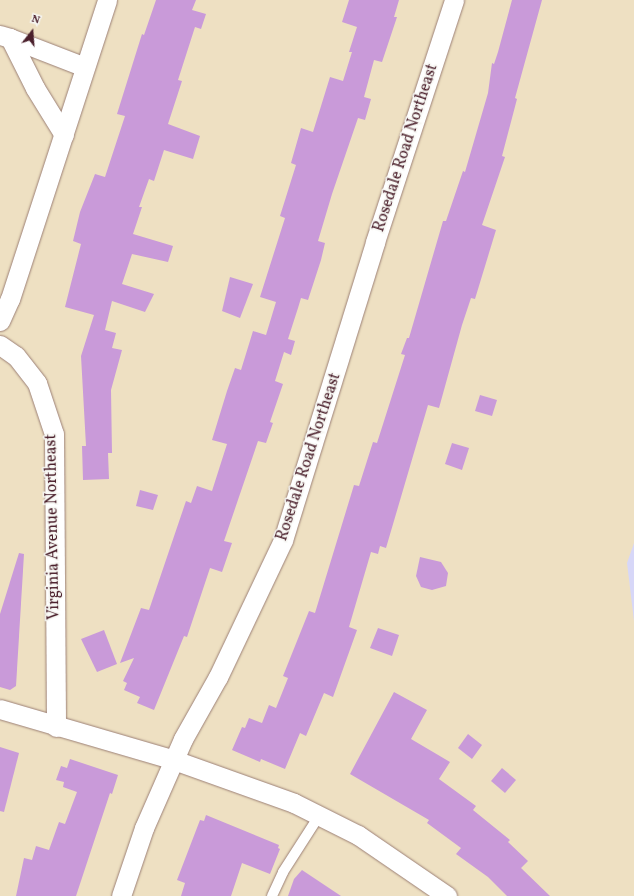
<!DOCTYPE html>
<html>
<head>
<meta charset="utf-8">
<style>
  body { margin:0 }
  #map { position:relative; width:634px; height:896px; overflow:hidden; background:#eee0c2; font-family:Vollkorn,serif }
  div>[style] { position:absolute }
  .built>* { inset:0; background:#d7d7f8 }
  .building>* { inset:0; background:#c99ad9 }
  .roads { filter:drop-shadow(0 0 1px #9c8076) drop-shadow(0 0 1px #9c8076) }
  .service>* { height:10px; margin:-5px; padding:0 5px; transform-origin:5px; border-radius:5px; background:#fff }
  .minor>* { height:19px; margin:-9.5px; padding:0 9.5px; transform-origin:9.5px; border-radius:9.5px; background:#fff }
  span { translate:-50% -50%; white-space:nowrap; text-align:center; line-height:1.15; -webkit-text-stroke:3px #f6f6f2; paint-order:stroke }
  .street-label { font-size:16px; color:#4a1f2b }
  .north { position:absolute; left:12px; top:12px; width:40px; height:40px; -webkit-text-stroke:3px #f6f6f2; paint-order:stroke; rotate:17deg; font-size:11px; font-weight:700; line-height:16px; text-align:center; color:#4a1f2b }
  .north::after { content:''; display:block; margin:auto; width:14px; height:18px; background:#4a1f2b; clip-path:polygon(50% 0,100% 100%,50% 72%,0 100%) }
</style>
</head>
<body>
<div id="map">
  <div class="built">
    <div style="clip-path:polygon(634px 543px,634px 621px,627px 563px)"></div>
  </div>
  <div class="building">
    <div style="clip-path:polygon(156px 0,196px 0,192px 10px,206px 14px,201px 29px,195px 27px,178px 80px,182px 81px,168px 124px,200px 136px,193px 159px,164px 150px,154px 181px,149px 179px,139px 207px,142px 207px,133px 234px,173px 246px,168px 262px,132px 254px,122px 284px,154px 294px,145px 312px,112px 301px,105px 330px,116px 333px,112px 348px,122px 350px,111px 390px,112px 453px,108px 453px,109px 479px,83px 480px,82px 446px,86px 446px,81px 356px,94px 315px,65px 307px,81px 244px,73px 241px,80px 212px,95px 174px,105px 177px,125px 116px,117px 114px,142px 34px,144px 35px)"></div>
    <div style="clip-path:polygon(349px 0,399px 0,394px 17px,397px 17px,382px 62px,374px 60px,364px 97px,371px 99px,365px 120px,358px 118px,332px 194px,318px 241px,325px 243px,321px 260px,308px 300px,301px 298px,298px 308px,288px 339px,295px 341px,291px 355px,284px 352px,275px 381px,283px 384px,270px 422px,273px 423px,266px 443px,258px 441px,224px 541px,232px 543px,222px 572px,210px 568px,187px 637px,184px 636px,154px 710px,137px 703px,140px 697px,124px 690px,127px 683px,123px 681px,134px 658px,120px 663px,141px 608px,149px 610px,186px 501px,191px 503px,197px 486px,212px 491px,227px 444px,212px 440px,227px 391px,235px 368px,241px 370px,253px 331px,266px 335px,276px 302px,260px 297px,285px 218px,280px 216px,296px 165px,291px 163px,301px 128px,313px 132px,330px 77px,343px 81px,352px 52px,349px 52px,357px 27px,342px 22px)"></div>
    <div style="clip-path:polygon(512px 0,542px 0,515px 98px,517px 99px,502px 156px,505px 157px,482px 225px,496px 230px,475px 299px,471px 298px,462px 325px,439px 408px,428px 405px,386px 548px,380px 546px,378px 554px,371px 552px,349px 627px,357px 630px,333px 697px,324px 693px,306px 736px,300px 733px,285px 769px,261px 759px,260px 762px,232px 750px,242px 727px,245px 728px,249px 718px,262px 723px,269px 705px,276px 708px,288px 678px,283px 676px,309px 611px,315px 613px,354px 485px,359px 486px,373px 442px,377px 443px,405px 355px,401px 354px,407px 338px,409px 338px,443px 221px,446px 221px,463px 171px,465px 172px,488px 93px,492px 63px,494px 64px,498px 52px)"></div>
    <div style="clip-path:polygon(230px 277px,253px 284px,240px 318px,222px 311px)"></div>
    <div style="clip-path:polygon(480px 395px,497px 400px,492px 416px,475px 411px)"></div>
    <div style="clip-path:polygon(452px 443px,469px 448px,462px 470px,445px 464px)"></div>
    <div style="clip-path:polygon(140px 490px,158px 495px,153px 510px,136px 506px)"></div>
    <div style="clip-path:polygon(19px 553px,24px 554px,16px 686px,10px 690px,0 687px,0 614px)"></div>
    <div style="clip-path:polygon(420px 557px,441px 562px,448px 573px,446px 586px,432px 590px,421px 587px,416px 576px)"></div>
    <div style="clip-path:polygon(378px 628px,399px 635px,392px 656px,370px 648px)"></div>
    <div style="clip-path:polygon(104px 630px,117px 664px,97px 672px,81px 639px)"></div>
    <div style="clip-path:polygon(394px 692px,427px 710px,411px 739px,450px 762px,439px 779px,476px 806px,473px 810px,510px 840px,508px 842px,528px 861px,521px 868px,550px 896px,507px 896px,488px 877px,456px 854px,461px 848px,427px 823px,429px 820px,350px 774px)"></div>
    <div style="clip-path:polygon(468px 734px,482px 745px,472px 759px,458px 748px)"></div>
    <div style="clip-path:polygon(0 747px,19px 753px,4px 812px,0 811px)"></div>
    <div style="clip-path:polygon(70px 759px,118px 775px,112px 794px,110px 793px,76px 896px,16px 896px,24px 858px,32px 860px,36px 846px,49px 850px,59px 822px,65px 824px,77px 792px,63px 787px,64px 782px,56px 780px,61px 766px,67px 768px)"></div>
    <div style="clip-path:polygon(502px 768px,516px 780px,505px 793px,491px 781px)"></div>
    <div style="clip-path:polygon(206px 815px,279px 845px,278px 848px,280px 849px,270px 874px,242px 863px,231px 896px,181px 896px,185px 883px,177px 880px,200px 820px,204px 821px)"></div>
    <div style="clip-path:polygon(302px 870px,341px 896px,288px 896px,294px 879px)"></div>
  </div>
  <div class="roads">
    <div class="service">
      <div style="left:272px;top:896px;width:26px;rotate:-65deg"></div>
      <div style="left:283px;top:872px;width:67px;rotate:-57.3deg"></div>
    </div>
    <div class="minor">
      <div style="left:0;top:35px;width:10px;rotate:17deg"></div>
      <div style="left:10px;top:38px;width:56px;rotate:63.4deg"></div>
      <div style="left:35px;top:88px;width:55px;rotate:58.3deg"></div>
      <div style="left:10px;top:38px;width:80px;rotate:21.1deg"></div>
      <div style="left:0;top:321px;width:24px;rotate:-66deg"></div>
      <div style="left:10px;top:299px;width:314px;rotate:-72deg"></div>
      <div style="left:0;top:345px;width:19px;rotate:35deg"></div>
      <div style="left:16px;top:356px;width:34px;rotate:52deg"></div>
      <div style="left:37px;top:383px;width:54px;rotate:71.6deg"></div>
      <div style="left:54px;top:434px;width:293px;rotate:89.6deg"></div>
      <div style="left:0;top:709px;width:181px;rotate:16.3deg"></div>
      <div style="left:174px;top:760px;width:127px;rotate:19.7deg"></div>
      <div style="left:294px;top:803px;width:72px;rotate:26.6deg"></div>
      <div style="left:358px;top:835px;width:108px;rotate:34.4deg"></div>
      <div style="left:121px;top:896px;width:72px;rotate:-71.3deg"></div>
      <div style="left:144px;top:828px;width:97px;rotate:-66.3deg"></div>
      <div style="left:183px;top:739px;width:71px;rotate:-60.6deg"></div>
      <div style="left:218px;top:677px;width:152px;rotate:-64.6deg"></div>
      <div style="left:283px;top:540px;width:312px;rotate:-72.8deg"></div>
      <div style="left:375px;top:242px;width:255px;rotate:-71.9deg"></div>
    </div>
  </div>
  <div class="street-label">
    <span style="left:406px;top:148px;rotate:-72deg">Rosedale Road Northeast</span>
    <span style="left:309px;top:457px;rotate:-72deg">Rosedale Road Northeast</span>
    <span style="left:53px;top:527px;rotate:-91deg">Virginia Avenue Northeast</span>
  </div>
  <div class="north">N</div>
</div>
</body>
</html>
